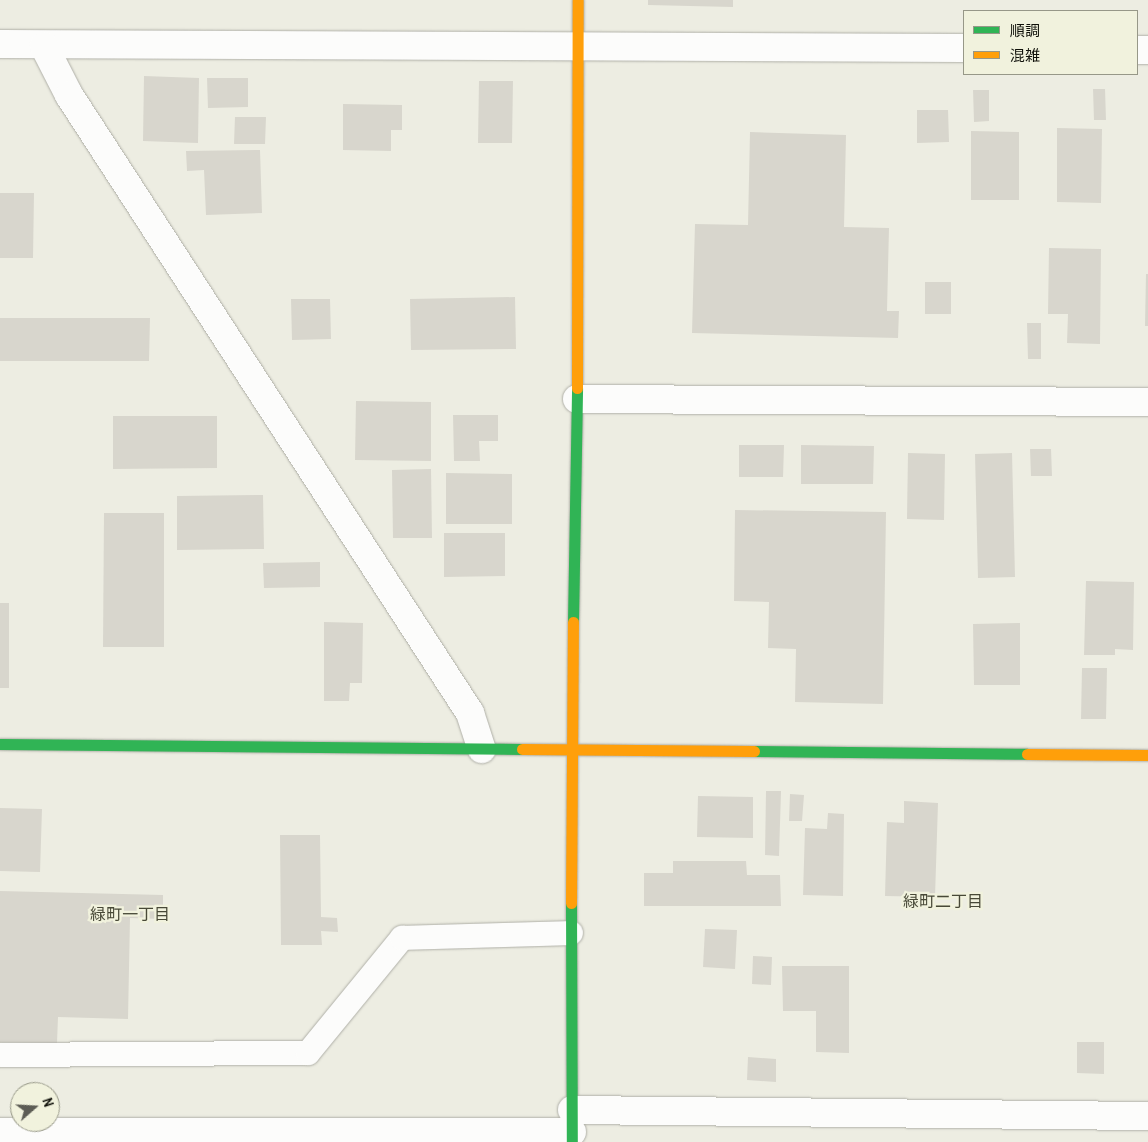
<!DOCTYPE html>
<html>
<head>
<meta charset="utf-8">
<style>
  body { margin:0 }
  #map { position:relative; width:1148px; height:1142px; overflow:hidden; background:#edede2; font-family:"Archivo Narrow","Noto Sans JP",sans-serif }
  div>[style] { position:absolute }
  .building>* { inset:0; background:#d8d6cd }
  .roads { filter:drop-shadow(0 0 1px #afafa7) drop-shadow(0 0 1px #afafa7) }
  .lane>* { height:24px; margin:-12px; padding:0 12px; transform-origin:12px; border-radius:12px; background:#fcfcfb }
  .street>* { height:28px; margin:-14px; padding:0 14px; transform-origin:14px; border-radius:14px; background:#fcfcfb }
  .fast>* { height:11px; margin:-5.5px; padding:0 5.5px; transform-origin:5.5px; border-radius:5.5px; background:#30b455 }
  .slow>* { height:11px; margin:-5.5px; padding:0 5.5px; transform-origin:5.5px; border-radius:5.5px; background:#ff9f0a }
  span { translate:-50% -50%; white-space:nowrap; text-align:center; line-height:1.15; -webkit-text-stroke:4.5px #f1f2dd; paint-order:stroke }
  .neighbourhood-label { font-size:16px; color:#484937 }
  .legend { position:absolute; left:963px; top:10px; width:175px; height:65px; box-sizing:border-box; background:#f1f2dd; border:1px solid #979888; margin:0; padding:6px 9px; list-style:none; font-size:15px; color:#0f1009 }
  .legend li { display:flex; align-items:center; gap:10px; height:25px }
  .legend b { width:25px; border:1px solid #979888 }
  .north { position:absolute; left:10px; top:1082px; width:50px; height:50px; box-sizing:border-box; background:#f1f2dd; border:1px solid #979888; border-radius:50%; rotate:71deg; font-size:14px; font-weight:700; line-height:20px; text-align:center; color:#0f1009 }
  .north::after { content:''; display:block; margin:auto; width:18px; height:22px; background:#5d5d55; clip-path:polygon(50% 0,100% 100%,50% 72%,0 100%) }
</style>
</head>
<body>
<div id="map">
  <div class="building">
    <div style="clip-path:polygon(648px 0,733px 0,733px 7px,648px 5px)"></div>
    <div style="clip-path:polygon(144px 76px,199px 78px,198px 143px,143px 141px)"></div>
    <div style="clip-path:polygon(207px 78px,248px 78px,248px 107px,208px 108px)"></div>
    <div style="clip-path:polygon(479px 81px,513px 81px,512px 143px,478px 143px)"></div>
    <div style="clip-path:polygon(1093px 89px,1105px 89px,1106px 120px,1094px 120px)"></div>
    <div style="clip-path:polygon(973px 90px,989px 90px,989px 121px,974px 122px)"></div>
    <div style="clip-path:polygon(343px 104px,402px 105px,402px 130px,391px 130px,391px 151px,343px 150px)"></div>
    <div style="clip-path:polygon(917px 110px,948px 110px,949px 142px,917px 143px)"></div>
    <div style="clip-path:polygon(235px 117px,266px 117px,265px 144px,234px 144px)"></div>
    <div style="clip-path:polygon(1057px 128px,1102px 129px,1101px 203px,1057px 202px)"></div>
    <div style="clip-path:polygon(971px 131px,1019px 132px,1019px 200px,971px 200px)"></div>
    <div style="clip-path:polygon(750px 132px,846px 135px,844px 227px,889px 228px,887px 311px,899px 311px,898px 338px,692px 333px,695px 224px,748px 225px)"></div>
    <div style="clip-path:polygon(260px 150px,262px 213px,206px 215px,204px 170px,187px 171px,186px 151px)"></div>
    <div style="clip-path:polygon(0 193px,34px 193px,33px 258px,0 258px)"></div>
    <div style="clip-path:polygon(1049px 248px,1101px 249px,1100px 344px,1067px 343px,1068px 314px,1048px 314px)"></div>
    <div style="clip-path:polygon(1146px 274px,1148px 274px,1148px 326px,1145px 326px)"></div>
    <div style="clip-path:polygon(925px 282px,951px 282px,951px 314px,925px 314px)"></div>
    <div style="clip-path:polygon(515px 297px,516px 349px,411px 350px,410px 299px)"></div>
    <div style="clip-path:polygon(291px 299px,330px 299px,331px 339px,292px 340px)"></div>
    <div style="clip-path:polygon(0 318px,150px 318px,149px 361px,0 361px)"></div>
    <div style="clip-path:polygon(1027px 323px,1041px 323px,1041px 359px,1028px 359px)"></div>
    <div style="clip-path:polygon(356px 401px,431px 402px,431px 461px,355px 460px)"></div>
    <div style="clip-path:polygon(453px 415px,498px 415px,498px 441px,479px 441px,480px 461px,454px 461px)"></div>
    <div style="clip-path:polygon(113px 416px,217px 416px,217px 468px,113px 469px)"></div>
    <div style="clip-path:polygon(739px 445px,784px 445px,783px 477px,739px 477px)"></div>
    <div style="clip-path:polygon(801px 445px,874px 446px,873px 484px,801px 484px)"></div>
    <div style="clip-path:polygon(1030px 449px,1051px 449px,1052px 476px,1031px 476px)"></div>
    <div style="clip-path:polygon(908px 453px,945px 454px,944px 520px,907px 519px)"></div>
    <div style="clip-path:polygon(1012px 453px,1015px 577px,978px 578px,975px 454px)"></div>
    <div style="clip-path:polygon(431px 469px,432px 538px,393px 538px,392px 470px)"></div>
    <div style="clip-path:polygon(446px 473px,512px 474px,512px 524px,446px 524px)"></div>
    <div style="clip-path:polygon(263px 495px,264px 549px,177px 550px,177px 496px)"></div>
    <div style="clip-path:polygon(735px 510px,886px 512px,883px 704px,795px 702px,796px 649px,768px 648px,769px 602px,734px 601px)"></div>
    <div style="clip-path:polygon(104px 513px,164px 513px,164px 647px,103px 647px)"></div>
    <div style="clip-path:polygon(444px 533px,505px 533px,505px 576px,444px 577px)"></div>
    <div style="clip-path:polygon(320px 562px,320px 587px,264px 588px,263px 563px)"></div>
    <div style="clip-path:polygon(1086px 581px,1134px 582px,1133px 650px,1115px 649px,1115px 655px,1084px 655px)"></div>
    <div style="clip-path:polygon(0 603px,9px 603px,9px 688px,0 688px)"></div>
    <div style="clip-path:polygon(324px 622px,363px 623px,362px 683px,350px 683px,349px 701px,324px 701px)"></div>
    <div style="clip-path:polygon(1020px 623px,1020px 685px,974px 685px,973px 624px)"></div>
    <div style="clip-path:polygon(1082px 668px,1107px 668px,1106px 719px,1081px 719px)"></div>
    <div style="clip-path:polygon(766px 791px,781px 791px,779px 856px,765px 855px)"></div>
    <div style="clip-path:polygon(790px 794px,804px 795px,802px 821px,789px 821px)"></div>
    <div style="clip-path:polygon(698px 796px,753px 797px,753px 838px,697px 837px)"></div>
    <div style="clip-path:polygon(904px 801px,938px 803px,935px 897px,885px 896px,887px 822px,904px 823px)"></div>
    <div style="clip-path:polygon(0 808px,42px 809px,40px 872px,0 871px)"></div>
    <div style="clip-path:polygon(828px 813px,844px 814px,843px 896px,803px 895px,805px 828px,827px 829px)"></div>
    <div style="clip-path:polygon(280px 835px,320px 835px,321px 917px,337px 918px,338px 932px,321px 931px,322px 945px,281px 945px)"></div>
    <div style="clip-path:polygon(673px 861px,746px 861px,747px 875px,780px 875px,781px 906px,644px 906px,644px 873px,673px 873px)"></div>
    <div style="clip-path:polygon(0 891px,163px 895px,163px 919px,130px 918px,128px 1019px,58px 1017px,57px 1043px,0 1042px)"></div>
    <div style="clip-path:polygon(705px 929px,737px 930px,735px 969px,703px 967px)"></div>
    <div style="clip-path:polygon(753px 956px,772px 957px,771px 985px,752px 984px)"></div>
    <div style="clip-path:polygon(782px 966px,849px 966px,849px 1053px,816px 1052px,816px 1011px,783px 1011px)"></div>
    <div style="clip-path:polygon(1077px 1042px,1104px 1042px,1104px 1074px,1077px 1073px)"></div>
    <div style="clip-path:polygon(748px 1057px,776px 1059px,776px 1082px,747px 1080px)"></div>
  </div>
  <div class="roads">
    <div class="lane">
      <div style="left:0;top:1055px;width:308px;rotate:-0.4deg"></div>
      <div style="left:308px;top:1053px;width:149px;rotate:-50.7deg"></div>
      <div style="left:402px;top:938px;width:169px;rotate:-1.7deg"></div>
    </div>
    <div class="street">
      <div style="left:0;top:44px;width:964px;rotate:0.24deg"></div>
      <div style="left:44px;top:46px;width:55px;rotate:63deg"></div>
      <div style="left:69px;top:95px;width:737px;rotate:57.02deg"></div>
      <div style="left:470px;top:713px;width:38px;rotate:72deg"></div>
      <div style="left:1137px;top:50px;width:11px"></div>
      <div style="left:577px;top:399px;width:571px;rotate:0.3deg"></div>
      <div style="left:572px;top:1110px;width:576px;rotate:0.6deg"></div>
      <div style="left:0;top:1132px;width:572px"></div>
    </div>
    <div class="fast">
      <div style="left:573px;top:622px;width:234px;rotate:-89deg"></div>
      <div style="left:0;top:744px;width:522px;rotate:0.55deg"></div>
      <div style="left:754px;top:751px;width:273px;rotate:0.6deg"></div>
      <div style="left:571px;top:903px;width:239px;rotate:89.8deg"></div>
    </div>
    <div class="slow">
      <div style="left:577px;top:388px;width:388px;rotate:-89.9deg"></div>
      <div style="left:522px;top:749px;width:232px;rotate:0.5deg"></div>
      <div style="left:1027px;top:754px;width:121px;rotate:0.5deg"></div>
      <div style="left:571px;top:903px;width:281px;rotate:-89.6deg"></div>
    </div>
  </div>
  <div class="neighbourhood-label">
    <span style="left:943px;top:901px">緑町二丁目</span>
    <span style="left:130px;top:914px">緑町一丁目</span>
  </div>
  <ul class="legend">
  <li><b style="height:6px;background:#30b455"></b>順調</li>
  <li><b style="height:6px;background:#ff9f0a"></b>混雑</li>
  </ul>
  <div class="north">N</div>
</div>
</body>
</html>
